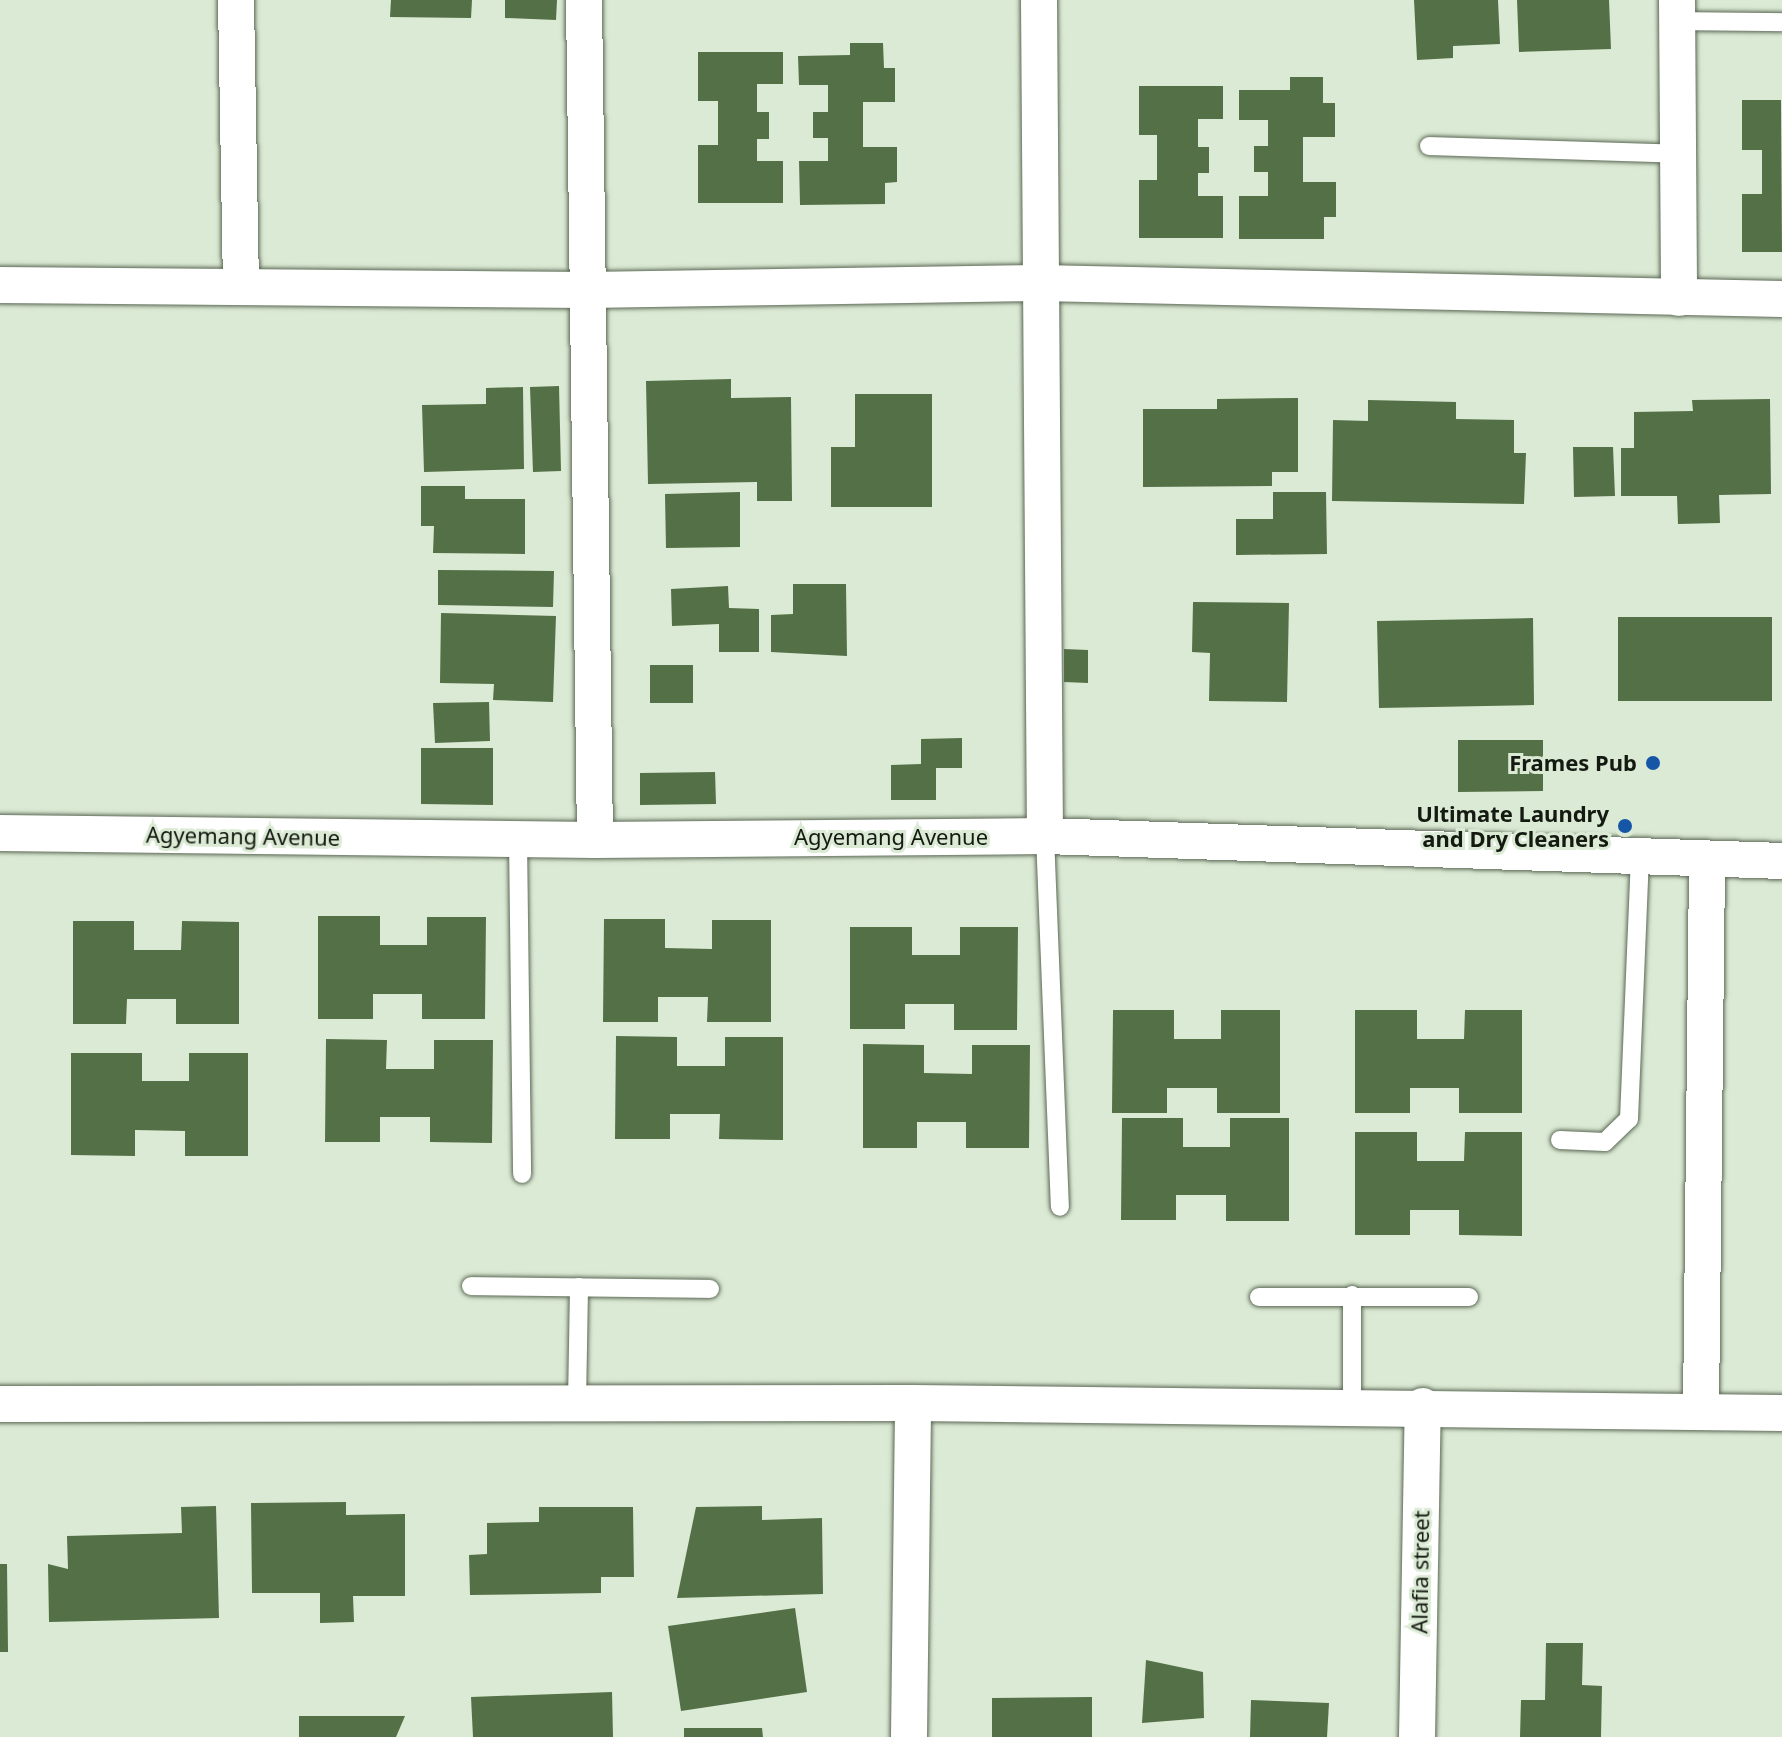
<!DOCTYPE html>
<html>
<head>
<meta charset="utf-8">
<style>
  body { margin:0 }
  #map { position:relative; width:1782px; height:1737px; overflow:hidden; background:#dbead4; font-family:"Noto Sans",sans-serif }
  div>[style] { position:absolute }
  .building>* { inset:0; background:#547046 }
  .roads { filter:drop-shadow(0 0 2px #5b6855) drop-shadow(0 0 2px #5b6855) }
  .service>* { height:18px; margin:-9px; padding:0 9px; transform-origin:9px; border-radius:9px; background:#fff }
  .minor>* { height:36px; margin:-18px; padding:0 18px; transform-origin:18px; border-radius:18px; background:#fff }
  .dots>* { width:22px; height:22px; translate:-50% -50%; box-sizing:border-box; border:4px solid #dbead4; border-radius:50% }
  span { translate:-50% -50%; white-space:nowrap; text-align:center; line-height:1.15; -webkit-text-stroke:6px #dbead4; paint-order:stroke }
  .poi-label { font-size:22px; color:#141911; font-weight:700 }
  .right { translate:-100% -50%; text-align:right }
  .street-label { font-size:22px; color:#141911 }
</style>
</head>
<body>
<div id="map">
  <div class="building">
    <div style="clip-path:polygon(391px 0,472px 0,471px 18px,390px 17px)"></div>
    <div style="clip-path:polygon(505px 0,557px 0,556px 20px,505px 18px)"></div>
    <div style="clip-path:polygon(1414px 0,1498px 0,1500px 44px,1453px 46px,1453px 58px,1417px 60px)"></div>
    <div style="clip-path:polygon(1517px 0,1609px 0,1611px 49px,1519px 52px)"></div>
    <div style="clip-path:polygon(850px 43px,883px 43px,884px 68px,895px 68px,895px 102px,863px 102px,863px 147px,897px 147px,897px 182px,885px 183px,885px 204px,800px 205px,799px 161px,828px 161px,828px 138px,813px 138px,813px 112px,828px 112px,828px 85px,799px 85px,798px 56px,850px 55px)"></div>
    <div style="clip-path:polygon(698px 52px,783px 52px,783px 84px,757px 84px,757px 112px,769px 112px,769px 139px,757px 139px,757px 161px,783px 161px,783px 203px,698px 203px,698px 145px,718px 145px,718px 101px,698px 101px)"></div>
    <div style="clip-path:polygon(1290px 77px,1323px 77px,1323px 103px,1335px 103px,1335px 137px,1303px 137px,1303px 182px,1336px 182px,1336px 217px,1324px 217px,1324px 239px,1239px 239px,1239px 196px,1268px 196px,1268px 172px,1254px 172px,1254px 146px,1268px 146px,1268px 120px,1239px 120px,1239px 90px,1290px 90px)"></div>
    <div style="clip-path:polygon(1139px 86px,1223px 86px,1223px 119px,1198px 119px,1198px 147px,1209px 147px,1209px 173px,1198px 173px,1198px 196px,1223px 196px,1223px 238px,1139px 238px,1139px 180px,1157px 180px,1157px 135px,1139px 135px)"></div>
    <div style="clip-path:polygon(1742px 100px,1781px 100px,1782px 252px,1742px 252px,1742px 194px,1762px 194px,1762px 150px,1742px 150px)"></div>
    <div style="clip-path:polygon(731px 379px,731px 398px,791px 397px,792px 501px,757px 501px,757px 482px,648px 484px,646px 381px)"></div>
    <div style="clip-path:polygon(559px 386px,561px 471px,533px 472px,530px 387px)"></div>
    <div style="clip-path:polygon(523px 387px,524px 469px,424px 472px,422px 405px,486px 404px,486px 388px)"></div>
    <div style="clip-path:polygon(855px 394px,932px 394px,932px 507px,831px 507px,831px 447px,855px 447px)"></div>
    <div style="clip-path:polygon(1298px 398px,1298px 472px,1272px 472px,1272px 486px,1143px 487px,1143px 409px,1217px 409px,1217px 399px)"></div>
    <div style="clip-path:polygon(1770px 399px,1771px 494px,1719px 495px,1720px 523px,1678px 524px,1677px 496px,1621px 496px,1621px 448px,1634px 448px,1634px 412px,1693px 411px,1692px 400px)"></div>
    <div style="clip-path:polygon(1368px 400px,1456px 402px,1456px 419px,1514px 420px,1514px 453px,1526px 453px,1524px 504px,1332px 501px,1333px 420px,1368px 421px)"></div>
    <div style="clip-path:polygon(1573px 447px,1613px 447px,1615px 496px,1574px 497px)"></div>
    <div style="clip-path:polygon(421px 486px,465px 486px,465px 499px,525px 499px,525px 554px,433px 553px,434px 526px,421px 526px)"></div>
    <div style="clip-path:polygon(740px 492px,740px 547px,666px 548px,665px 494px)"></div>
    <div style="clip-path:polygon(1273px 492px,1326px 492px,1327px 554px,1236px 555px,1236px 519px,1273px 519px)"></div>
    <div style="clip-path:polygon(438px 570px,554px 571px,553px 607px,438px 605px)"></div>
    <div style="clip-path:polygon(793px 584px,846px 584px,847px 656px,771px 652px,771px 615px,793px 614px)"></div>
    <div style="clip-path:polygon(728px 586px,729px 608px,759px 609px,759px 652px,719px 652px,719px 624px,672px 626px,671px 589px)"></div>
    <div style="clip-path:polygon(1193px 602px,1289px 603px,1287px 702px,1209px 701px,1210px 653px,1192px 652px)"></div>
    <div style="clip-path:polygon(441px 613px,556px 616px,553px 702px,493px 700px,494px 684px,440px 683px)"></div>
    <div style="clip-path:polygon(1618px 617px,1772px 617px,1772px 701px,1618px 701px)"></div>
    <div style="clip-path:polygon(1533px 618px,1534px 705px,1379px 708px,1377px 621px)"></div>
    <div style="clip-path:polygon(1064px 649px,1088px 650px,1088px 683px,1064px 682px)"></div>
    <div style="clip-path:polygon(650px 665px,693px 665px,693px 703px,650px 703px)"></div>
    <div style="clip-path:polygon(489px 702px,490px 741px,435px 743px,433px 703px)"></div>
    <div style="clip-path:polygon(962px 738px,962px 768px,936px 768px,936px 800px,891px 800px,891px 765px,921px 764px,921px 739px)"></div>
    <div style="clip-path:polygon(1458px 740px,1543px 740px,1543px 791px,1458px 792px)"></div>
    <div style="clip-path:polygon(421px 748px,493px 748px,493px 805px,421px 804px)"></div>
    <div style="clip-path:polygon(715px 772px,716px 804px,640px 805px,640px 773px)"></div>
    <div style="clip-path:polygon(318px 916px,380px 916px,380px 945px,427px 945px,427px 917px,486px 917px,485px 1019px,422px 1019px,422px 994px,373px 994px,373px 1019px,318px 1019px)"></div>
    <div style="clip-path:polygon(604px 919px,665px 919px,665px 948px,712px 949px,712px 920px,771px 920px,771px 1022px,707px 1022px,708px 997px,658px 997px,658px 1022px,603px 1022px)"></div>
    <div style="clip-path:polygon(73px 921px,134px 921px,134px 950px,181px 950px,182px 921px,239px 922px,239px 1024px,176px 1024px,176px 999px,127px 999px,126px 1024px,73px 1024px)"></div>
    <div style="clip-path:polygon(850px 927px,912px 927px,912px 955px,960px 955px,960px 927px,1018px 927px,1017px 1030px,954px 1030px,954px 1004px,905px 1004px,905px 1029px,850px 1029px)"></div>
    <div style="clip-path:polygon(1113px 1010px,1174px 1010px,1174px 1039px,1221px 1039px,1221px 1010px,1280px 1010px,1280px 1113px,1217px 1113px,1217px 1088px,1167px 1088px,1167px 1113px,1112px 1113px)"></div>
    <div style="clip-path:polygon(1355px 1010px,1417px 1010px,1417px 1039px,1464px 1039px,1465px 1010px,1522px 1010px,1522px 1113px,1459px 1113px,1459px 1088px,1410px 1088px,1410px 1113px,1355px 1113px)"></div>
    <div style="clip-path:polygon(616px 1036px,677px 1037px,677px 1066px,725px 1066px,725px 1037px,783px 1037px,783px 1140px,719px 1139px,720px 1114px,670px 1114px,670px 1139px,615px 1139px)"></div>
    <div style="clip-path:polygon(326px 1039px,387px 1040px,386px 1069px,434px 1069px,434px 1040px,493px 1040px,492px 1143px,430px 1142px,430px 1117px,380px 1117px,380px 1142px,325px 1142px)"></div>
    <div style="clip-path:polygon(863px 1044px,924px 1045px,924px 1073px,972px 1074px,972px 1045px,1030px 1045px,1029px 1148px,966px 1148px,966px 1122px,917px 1122px,917px 1148px,863px 1148px)"></div>
    <div style="clip-path:polygon(71px 1053px,142px 1053px,142px 1081px,189px 1081px,189px 1053px,248px 1053px,248px 1156px,185px 1156px,185px 1131px,135px 1130px,135px 1156px,71px 1155px)"></div>
    <div style="clip-path:polygon(1122px 1118px,1183px 1118px,1183px 1147px,1230px 1147px,1230px 1118px,1289px 1118px,1289px 1221px,1226px 1221px,1226px 1195px,1176px 1195px,1176px 1220px,1121px 1220px)"></div>
    <div style="clip-path:polygon(1355px 1132px,1417px 1132px,1417px 1161px,1464px 1161px,1465px 1132px,1522px 1132px,1522px 1236px,1459px 1235px,1459px 1210px,1410px 1210px,1410px 1235px,1355px 1235px)"></div>
    <div style="clip-path:polygon(346px 1502px,346px 1515px,405px 1514px,405px 1596px,353px 1596px,354px 1622px,320px 1623px,320px 1593px,252px 1593px,251px 1503px)"></div>
    <div style="clip-path:polygon(216px 1506px,219px 1618px,49px 1622px,48px 1564px,68px 1569px,67px 1536px,182px 1533px,181px 1507px)"></div>
    <div style="clip-path:polygon(762px 1506px,762px 1520px,822px 1518px,823px 1594px,677px 1598px,696px 1507px)"></div>
    <div style="clip-path:polygon(539px 1507px,633px 1507px,634px 1577px,601px 1577px,601px 1593px,470px 1595px,469px 1555px,487px 1554px,487px 1523px,539px 1522px)"></div>
    <div style="clip-path:polygon(0 1564px,7px 1564px,8px 1652px,0 1652px)"></div>
    <div style="clip-path:polygon(795px 1608px,807px 1692px,681px 1711px,668px 1626px)"></div>
    <div style="clip-path:polygon(1546px 1643px,1583px 1643px,1582px 1685px,1602px 1686px,1601px 1737px,1520px 1737px,1521px 1700px,1545px 1700px)"></div>
    <div style="clip-path:polygon(1146px 1660px,1203px 1672px,1204px 1718px,1142px 1723px)"></div>
    <div style="clip-path:polygon(612px 1692px,613px 1737px,473px 1737px,471px 1697px)"></div>
    <div style="clip-path:polygon(1092px 1697px,1092px 1737px,992px 1737px,992px 1698px)"></div>
    <div style="clip-path:polygon(1251px 1700px,1329px 1703px,1327px 1737px,1250px 1737px)"></div>
    <div style="clip-path:polygon(299px 1716px,405px 1716px,396px 1737px,299px 1737px)"></div>
    <div style="clip-path:polygon(684px 1728px,762px 1728px,763px 1737px,684px 1737px)"></div>
  </div>
  <div class="roads">
    <div class="service">
      <div style="left:1678px;top:21px;width:104px;rotate:0.6deg"></div>
      <div style="left:1429px;top:146px;width:249px;rotate:1.8deg"></div>
      <div style="left:1045px;top:836px;width:371px;rotate:87.7deg"></div>
      <div style="left:518px;top:839px;width:335px;rotate:89.3deg"></div>
      <div style="left:1560px;top:1140px;width:45px;rotate:2.5deg"></div>
      <div style="left:1605px;top:1142px;width:33px;rotate:-44deg"></div>
      <div style="left:1629px;top:1119px;width:261px;rotate:-87.6deg"></div>
      <div style="left:471px;top:1286px;width:239px;rotate:0.7deg"></div>
      <div style="left:1352px;top:1295px;width:111px;rotate:90deg"></div>
      <div style="left:1259px;top:1297px;width:210px"></div>
      <div style="left:577px;top:1403px;width:116px;rotate:-89deg"></div>
    </div>
    <div class="minor">
      <div style="left:236px;top:0;width:287px;rotate:89deg"></div>
      <div style="left:584px;top:0;width:840px;rotate:89.25deg"></div>
      <div style="left:1039px;top:0;width:836px;rotate:89.59deg"></div>
      <div style="left:1677px;top:0;width:298px;rotate:89.6deg"></div>
      <div style="left:0;top:285px;width:587px;rotate:0.49deg"></div>
      <div style="left:587px;top:290px;width:453px;rotate:-0.9deg"></div>
      <div style="left:1040px;top:283px;width:742px;rotate:1.24deg"></div>
      <div style="left:0;top:833px;width:595px;rotate:0.67deg"></div>
      <div style="left:595px;top:840px;width:450px;rotate:-0.5deg"></div>
      <div style="left:1045px;top:836px;width:737px;rotate:1.94deg"></div>
      <div style="left:0;top:1404px;width:913px;rotate:-0.06deg"></div>
      <div style="left:913px;top:1403px;width:869px;rotate:0.66deg"></div>
      <div style="left:1701px;top:1410px;width:550px;rotate:-89.37deg"></div>
      <div style="left:909px;top:1737px;width:334px;rotate:-89.3deg"></div>
      <div style="left:1417px;top:1737px;width:331px;rotate:-89deg"></div>
    </div>
  </div>
  <div class="dots">
    <div style="left:1653px;top:763px;background:#1556a7"></div>
    <div style="left:1625px;top:826px;background:#1556a7"></div>
  </div>
  <div class="poi-label">
    <span class="right" style="left:1637px;top:763px">Frames Pub</span>
    <span class="right" style="left:1609px;top:826px">Ultimate Laundry<br>and Dry Cleaners</span>
  </div>
  <div class="street-label">
    <span style="left:243px;top:836px;rotate:1deg">Agyemang Avenue</span>
    <span style="left:891px;top:837px">Agyemang Avenue</span>
    <span style="left:1420px;top:1572px;rotate:-89deg">Alafia street</span>
  </div>
</div>
</body>
</html>
